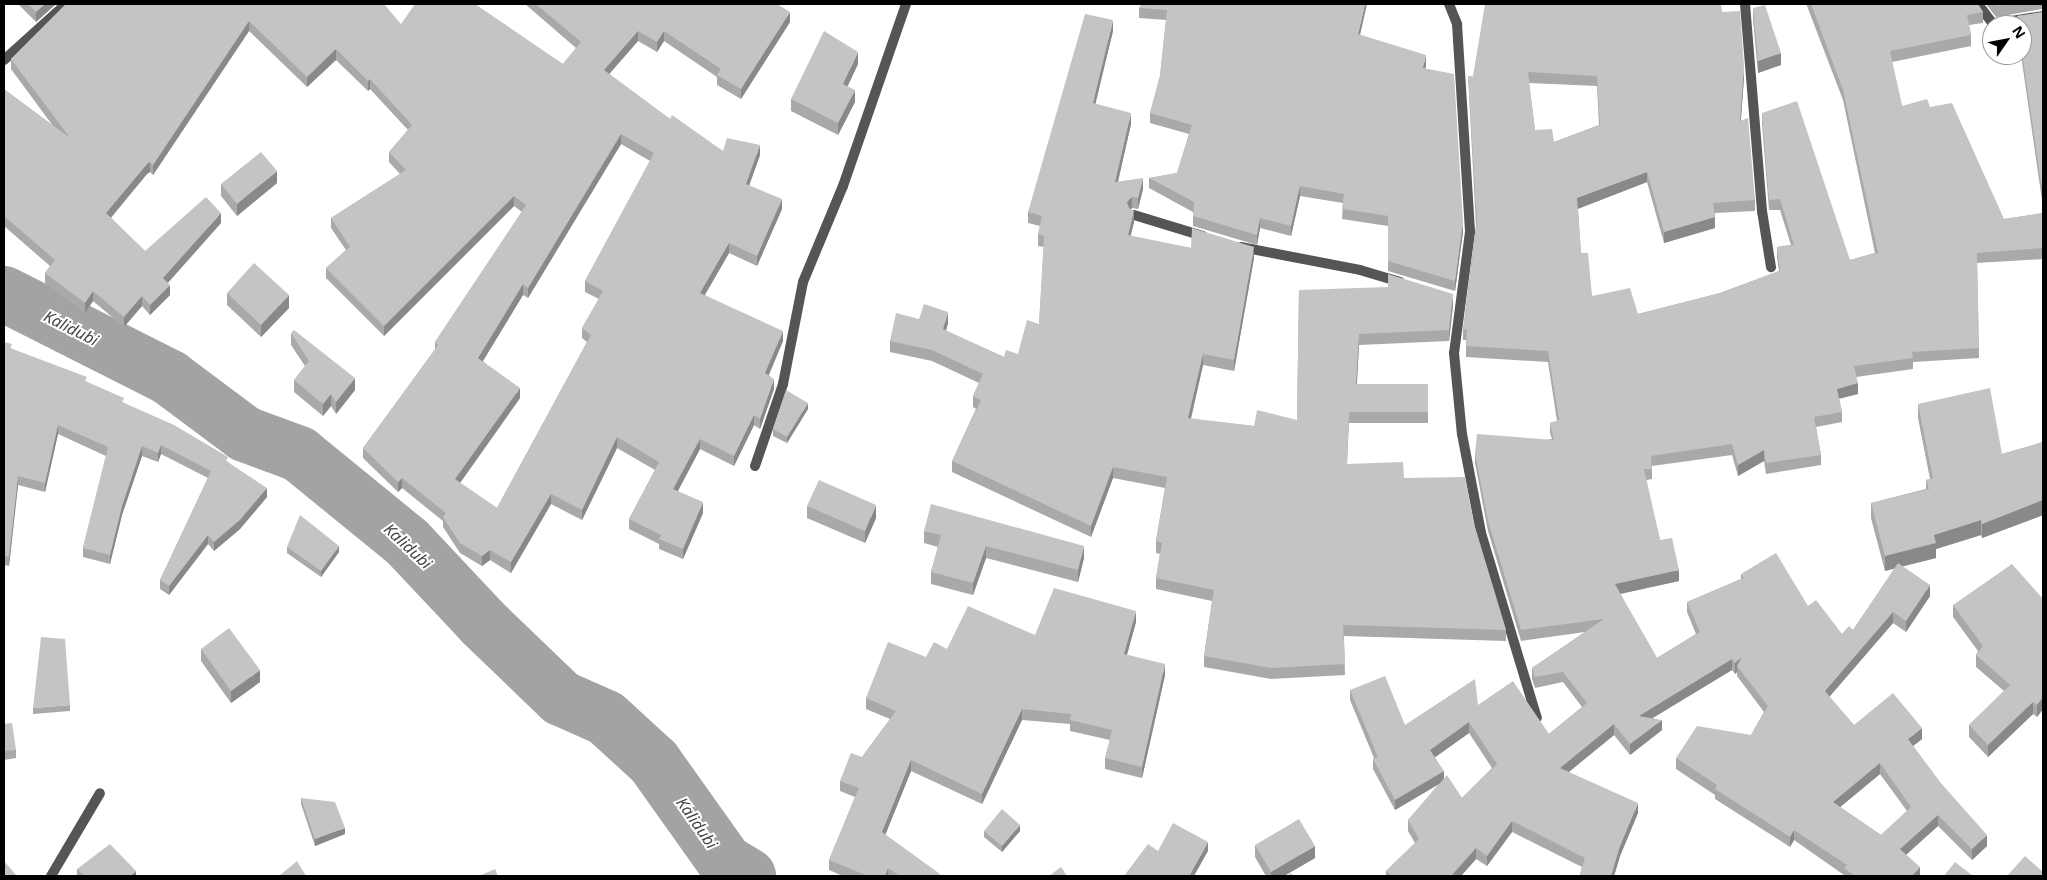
<!DOCTYPE html>
<html>
<head>
<meta charset="utf-8">
<style>
  body { margin:0 }
  #map { position:relative; width:2047px; height:880px; overflow:hidden; background:#fff; font-family:"Noto Sans",sans-serif }
  div>[style] { position:absolute }
  .river>* { height:56px; margin:-28px; padding:0 28px; transform-origin:28px; border-radius:28px; background:#a3a3a3 }
  .minor>* { height:10px; margin:-5px; padding:0 5px; transform-origin:5px; border-radius:5px; background:#555 }
  .wall>* { inset:0; background:#a9a9a9 }
  .shaded-wall>* { inset:0; background:#898989 }
  .building>* { inset:0; background:#c4c4c4 }
  span { translate:-50% -50%; white-space:nowrap; text-align:center; line-height:1.15; -webkit-text-stroke:4px #fff; paint-order:stroke }
  .water-label { font-size:16px; color:#444; font-style:italic }
  .frame { position:absolute; inset:0; border:5px solid #000; pointer-events:none }
  .north { position:absolute; left:1982px; top:15px; width:50px; height:50px; box-sizing:border-box; background:#fff; border:1px solid #999; border-radius:50%; rotate:57deg; font-size:14px; font-weight:700; line-height:20px; text-align:center; color:#000 }
  .north::after { content:''; display:block; margin:auto; width:18px; height:22px; background:#000; clip-path:polygon(50% 0,100% 100%,50% 72%,0 100%) }
</style>
</head>
<body>
<div id="map">
  <div class="river">
    <div style="left:4px;top:294px;width:186px;rotate:26.8deg"></div>
    <div style="left:170px;top:378px;width:94px;rotate:36.7deg"></div>
    <div style="left:245px;top:434px;width:58px;rotate:20.3deg"></div>
    <div style="left:299px;top:454px;width:139px;rotate:39.2deg"></div>
    <div style="left:407px;top:542px;width:110px;rotate:46.8deg"></div>
    <div style="left:482px;top:622px;width:110px;rotate:43.9deg"></div>
    <div style="left:561px;top:698px;width:49px;rotate:24deg"></div>
    <div style="left:606px;top:718px;width:65px;rotate:42.5deg"></div>
    <div style="left:654px;top:762px;width:123px;rotate:54.6deg"></div>
    <div style="left:725px;top:862px;width:27px;rotate:31deg"></div>
  </div>
  <div class="minor">
    <div style="left:1449px;top:4px;width:22px;rotate:68deg"></div>
    <div style="left:1457px;top:24px;width:208px;rotate:86.4deg"></div>
    <div style="left:1470px;top:232px;width:122px;rotate:97.5deg"></div>
    <div style="left:1454px;top:353px;width:81px;rotate:84.4deg"></div>
    <div style="left:1462px;top:434px;width:101px;rotate:79.1deg"></div>
    <div style="left:1481px;top:533px;width:193px;rotate:73.2deg"></div>
    <div style="left:1745px;top:4px;width:208px;rotate:85.3deg"></div>
    <div style="left:1762px;top:211px;width:57px;rotate:80.9deg"></div>
    <div style="left:1978px;top:4px;width:25px;rotate:53deg"></div>
    <div style="left:1993px;top:24px;width:51px;rotate:-9.1deg"></div>
    <div style="left:4px;top:60px;width:84px;rotate:-42.1deg"></div>
    <div style="left:1134px;top:215px;width:72px;rotate:16.9deg"></div>
    <div style="left:1241px;top:247px;width:121px;rotate:10.9deg"></div>
    <div style="left:1360px;top:270px;width:42px;rotate:16.7deg"></div>
    <div style="left:755px;top:466px;width:87px;rotate:-71.1deg"></div>
    <div style="left:783px;top:384px;width:104px;rotate:-78.9deg"></div>
    <div style="left:803px;top:282px;width:104px;rotate:-67.4deg"></div>
    <div style="left:843px;top:186px;width:193px;rotate:-70.9deg"></div>
    <div style="left:51px;top:876px;width:96px;rotate:-59.4deg"></div>
  </div>
  <div class="wall">
    <div style="clip-path:polygon(18px 4px,56px 4px,36px 22px)"></div>
    <div style="clip-path:polygon(evenodd,66px 4px,401px 24px,563px 64px,576px 48px,525px 4px,777px 4px,790px 22px,741px 99px,717px 85px,717px 77px,664px 41px,657px 52px,638px 41px,609px 74px,670px 119px,723px 151px,760px 155px,749px 186px,782px 209px,757px 266px,729px 253px,705px 295px,783px 341px,769px 375px,774px 389px,760px 429px,754px 425px,734px 466px,700px 449px,678px 491px,703px 513px,683px 559px,659px 549px,659px 544px,629px 529px,629px 519px,655px 470px,617px 448px,582px 520px,551px 504px,511px 573px,490px 560px,482px 566px,460px 553px,443px 527px,443px 521px,402px 488px,398px 492px,363px 458px,363px 448px,435px 350px,435px 342px,522px 212px,514px 206px,384px 336px,326px 278px,326px 268px,346px 250px,331px 228px,331px 218px,400px 174px,389px 162px,389px 152px,408px 130px,370px 89px,368px 91px,336px 60px,307px 87px,249px 31px,153px 175px,150px 172px,147px 174px,111px 218px,145px 251px,221px 223px,168px 283px,170px 295px,150px 315px,142px 306px,124px 327px,93px 301px,85px 313px,45px 283px,45px 273px,50px 266px,4px 226px,4px 89px,53px 126px,11px 69px,11px 59px,66px 4px,621px 144px,650px 161px,585px 281px,585px 292px,599px 299px,582px 328px,582px 338px,587px 342px,497px 508px,460px 483px,520px 398px,483px 361px,523px 295px,528px 298px,621px 144px)"></div>
    <div style="clip-path:polygon(1142px 4px,1360px 35px,1426px 65px,1425px 69px,1463px 232px,1455px 291px,1388px 271px,1388px 226px,1342px 219px,1343px 203px,1300px 196px,1291px 236px,1260px 228px,1257px 245px,1193px 226px,1193px 212px,1149px 188px,1149px 178px,1177px 173px,1189px 134px,1150px 123px,1150px 113px,1160px 76px,1166px 20px,1139px 18px,1139px 8px)"></div>
    <div style="clip-path:polygon(evenodd,1807px 4px,1978px 4px,1983px 12px,1983px 23px,1969px 25px,1971px 35px,1971px 46px,1892px 62px,1902px 106px,1930px 107px,2004px 219px,2043px 213px,2043px 259px,1977px 263px,1979px 358px,1913px 362px,1913px 369px,1856px 377px,1858px 394px,1839px 399px,1842px 412px,1842px 422px,1816px 427px,1821px 455px,1821px 465px,1766px 474px,1764px 461px,1738px 476px,1732px 455px,1652px 466px,1652px 479px,1646px 480px,1660px 540px,1679px 581px,1620px 594px,1657px 658px,1696px 634px,1687px 612px,1687px 602px,1741px 579px,1741px 574px,1808px 606px,1842px 634px,1853px 630px,1895px 568px,1885px 571px,1871px 518px,1871px 503px,1926px 489px,1926px 480px,1930px 479px,1918px 418px,1918px 404px,2002px 454px,2043px 442px,2043px 515px,1982px 538px,1981px 535px,1936px 549px,1936px 558px,1902px 566px,1930px 596px,1906px 632px,1893px 623px,1829px 697px,1854px 725px,1922px 739px,1913px 746px,1987px 846px,1972px 860px,1938px 826px,1906px 855px,1920px 876px,1844px 876px,1844px 875px,1794px 840px,1790px 847px,1715px 799px,1715px 795px,1676px 769px,1676px 758px,1751px 735px,1764px 712px,1737px 676px,1737px 672px,1735px 674px,1732px 670px,1653px 718px,1662px 730px,1630px 755px,1614px 735px,1569px 772px,1638px 813px,1620px 856px,1614px 876px,1580px 876px,1582px 867px,1512px 832px,1487px 866px,1476px 859px,1461px 876px,1386px 876px,1386px 871px,1415px 843px,1408px 831px,1408px 820px,1439px 784px,1395px 810px,1373px 769px,1373px 759px,1374px 758px,1350px 700px,1350px 690px,1405px 725px,1478px 705px,1549px 734px,1582px 707px,1563px 682px,1535px 688px,1532px 679px,1532px 668px,1585px 632px,1521px 641px,1488px 531px,1475px 463px,1475px 453px,1552px 439px,1550px 433px,1550px 423px,1557px 421px,1548px 362px,1466px 357px,1466px 340px,1463px 340px,1463px 330px,1476px 225px,1468px 76px,1473px 77px,1485px 8px,1722px 12px,1744px 77px,1741px 120px,1755px 200px,1755px 211px,1715px 213px,1715px 228px,1664px 243px,1647px 182px,1578px 209px,1581px 253px,1592px 296px,1638px 314px,1720px 293px,1779px 271px,1777px 258px,1777px 247px,1791px 245px,1780px 210px,1769px 210px,1762px 124px,1762px 113px,1850px 260px,1875px 253px,1843px 100px,1807px 6px,1807px 4px,1529px 83px,1597px 86px,1599px 125px,1554px 142px,1535px 130px,1529px 83px,1807px 4px,1469px 733px,1492px 768px,1462px 798px,1444px 779px,1435px 757px,1469px 733px,1807px 4px,1880px 774px,1907px 811px,1881px 835px,1840px 807px,1880px 774px)"></div>
    <div style="clip-path:polygon(1986px 4px,2043px 4px,2043px 10px,2042px 9px,1996px 17px)"></div>
    <div style="clip-path:polygon(1753px 8px,1781px 65px,1758px 73px,1753px 20px)"></div>
    <div style="clip-path:polygon(2043px 12px,2043px 207px,2021px 55px,2022px 55px,2022px 25px,2017px 25px,2017px 16px)"></div>
    <div style="clip-path:polygon(1113px 31px,1095px 103px,1131px 124px,1118px 182px,1143px 189px,1138px 209px,1132px 208px,1131px 209px,1134px 222px,1130px 236px,1191px 248px,1254px 258px,1234px 371px,1203px 365px,1191px 419px,1254px 426px,1297px 420px,1299px 290px,1453px 305px,1449px 341px,1359px 345px,1357px 384px,1428px 384px,1428px 423px,1349px 423px,1347px 464px,1404px 478px,1474px 524px,1506px 630px,1506px 641px,1344px 636px,1345px 675px,1271px 679px,1204px 667px,1204px 656px,1212px 601px,1156px 589px,1156px 578px,1160px 554px,1156px 553px,1156px 541px,1165px 488px,1113px 478px,1091px 537px,952px 472px,952px 461px,976px 409px,973px 407px,973px 396px,979px 383px,932px 361px,890px 352px,890px 341px,919px 319px,948px 323px,946px 331px,1004px 357px,1018px 354px,1039px 324px,1044px 247px,1038px 246px,1038px 234px,1040px 226px,1028px 223px,1028px 212px)"></div>
    <div style="clip-path:polygon(858px 64px,847px 87px,855px 102px,838px 135px,791px 111px,791px 99px)"></div>
    <div style="clip-path:polygon(277px 183px,237px 216px,221px 196px,221px 184px)"></div>
    <div style="clip-path:polygon(227px 293px,289px 308px,261px 337px,227px 305px)"></div>
    <div style="clip-path:polygon(291px 333px,355px 390px,336px 414px,331px 406px,323px 416px,294px 392px,294px 380px,305px 366px,291px 345px)"></div>
    <div style="clip-path:polygon(4px 342px,12px 349px,87px 382px,228px 462px,267px 497px,240px 529px,214px 551px,208px 544px,169px 595px,160px 589px,160px 580px,208px 478px,161px 454px,158px 462px,142px 456px,122px 515px,110px 564px,83px 557px,83px 548px,106px 456px,58px 434px,45px 492px,18px 485px,9px 566px,4px 565px)"></div>
    <div style="clip-path:polygon(808px 409px,787px 443px,773px 436px,773px 429px)"></div>
    <div style="clip-path:polygon(807px 506px,876px 518px,865px 543px,807px 518px)"></div>
    <div style="clip-path:polygon(924px 531px,1084px 558px,1078px 582px,986px 558px,973px 595px,931px 584px,931px 572px,938px 547px,924px 543px)"></div>
    <div style="clip-path:polygon(287px 547px,339px 552px,321px 577px,287px 553px)"></div>
    <div style="clip-path:polygon(2043px 599px,2043px 709px,2037px 717px,2033px 714px,1988px 757px,1969px 737px,1969px 725px,2004px 691px,1976px 667px,1976px 655px,1978px 651px,1953px 617px,1953px 605px)"></div>
    <div style="clip-path:polygon(1136px 622px,1127px 655px,1165px 675px,1142px 778px,1105px 769px,1105px 758px,1110px 740px,1070px 731px,1070px 724px,1022px 720px,982px 804px,911px 771px,885px 835px,940px 876px,843px 876px,829px 870px,829px 860px,855px 797px,840px 791px,840px 781px,862px 757px,890px 719px,866px 709px,866px 698px,926px 657px,947px 649px)"></div>
    <div style="clip-path:polygon(201px 649px,260px 682px,231px 703px,201px 661px)"></div>
    <div style="clip-path:polygon(70px 705px,70px 711px,33px 714px,33px 708px)"></div>
    <div style="clip-path:polygon(4px 724px,16px 750px,16px 758px,4px 760px)"></div>
    <div style="clip-path:polygon(301px 798px,345px 834px,315px 846px,301px 804px)"></div>
    <div style="clip-path:polygon(984px 831px,1020px 831px,1002px 852px,984px 837px)"></div>
    <div style="clip-path:polygon(1255px 845px,1315px 858px,1284px 876px,1266px 876px,1255px 857px)"></div>
    <div style="clip-path:polygon(77px 869px,136px 876px,78px 876px,77px 875px)"></div>
  </div>
  <div class="shaded-wall">
    <div style="clip-path:polygon(45px 4px,56px 4px,36px 22px,36px 12px)"></div>
    <div style="clip-path:polygon(1365px 4px,1367px 4px,1358px 44px,1358px 34px)"></div>
    <div style="clip-path:polygon(790px 12px,790px 22px,741px 99px,741px 89px)"></div>
    <div style="clip-path:polygon(1113px 20px,1113px 31px,1093px 114px,1093px 103px)"></div>
    <div style="clip-path:polygon(249px 21px,249px 31px,153px 175px,153px 165px)"></div>
    <div style="clip-path:polygon(638px 31px,638px 41px,604px 80px,604px 70px)"></div>
    <div style="clip-path:polygon(664px 31px,664px 41px,657px 52px,657px 42px)"></div>
    <div style="clip-path:polygon(336px 49px,336px 60px,307px 87px,307px 77px)"></div>
    <div style="clip-path:polygon(858px 52px,858px 64px,843px 96px,843px 84px)"></div>
    <div style="clip-path:polygon(1781px 53px,1781px 65px,1758px 73px,1758px 61px)"></div>
    <div style="clip-path:polygon(1426px 55px,1426px 65px,1423px 78px,1423px 68px)"></div>
    <div style="clip-path:polygon(1744px 66px,1744px 77px,1740px 131px,1740px 121px)"></div>
    <div style="clip-path:polygon(370px 79px,370px 89px,368px 91px,368px 81px)"></div>
    <div style="clip-path:polygon(855px 90px,855px 102px,838px 135px,838px 123px)"></div>
    <div style="clip-path:polygon(1131px 113px,1131px 124px,1115px 194px,1115px 182px)"></div>
    <div style="clip-path:polygon(621px 134px,621px 144px,528px 298px,528px 288px)"></div>
    <div style="clip-path:polygon(760px 145px,760px 155px,746px 194px,746px 184px)"></div>
    <div style="clip-path:polygon(150px 162px,150px 172px,147px 174px,106px 223px,106px 213px,147px 164px)"></div>
    <div style="clip-path:polygon(277px 171px,277px 183px,237px 216px,237px 204px)"></div>
    <div style="clip-path:polygon(1647px 172px,1647px 182px,1577px 209px,1577px 198px)"></div>
    <div style="clip-path:polygon(1143px 178px,1143px 189px,1138px 209px,1138px 198px)"></div>
    <div style="clip-path:polygon(1300px 186px,1300px 196px,1291px 236px,1291px 226px)"></div>
    <div style="clip-path:polygon(514px 196px,514px 206px,384px 336px,384px 326px)"></div>
    <div style="clip-path:polygon(1132px 197px,1132px 208px,1127px 214px,1127px 202px)"></div>
    <div style="clip-path:polygon(782px 199px,782px 209px,757px 266px,757px 256px)"></div>
    <div style="clip-path:polygon(1134px 211px,1134px 222px,1128px 247px,1128px 235px)"></div>
    <div style="clip-path:polygon(221px 213px,221px 223px,163px 288px,163px 278px)"></div>
    <div style="clip-path:polygon(1715px 217px,1715px 228px,1664px 243px,1664px 232px)"></div>
    <div style="clip-path:polygon(1260px 218px,1260px 228px,1257px 245px,1257px 235px)"></div>
    <div style="clip-path:polygon(1463px 222px,1463px 232px,1455px 291px,1455px 281px)"></div>
    <div style="clip-path:polygon(729px 243px,729px 253px,700px 303px,700px 293px)"></div>
    <div style="clip-path:polygon(1254px 247px,1254px 258px,1234px 371px,1234px 360px)"></div>
    <div style="clip-path:polygon(523px 284px,523px 295px,478px 369px,478px 358px)"></div>
    <div style="clip-path:polygon(170px 285px,170px 295px,150px 315px,150px 305px)"></div>
    <div style="clip-path:polygon(93px 291px,93px 301px,85px 313px,85px 303px)"></div>
    <div style="clip-path:polygon(1453px 294px,1453px 305px,1449px 341px,1449px 330px)"></div>
    <div style="clip-path:polygon(289px 295px,289px 308px,261px 337px,261px 325px)"></div>
    <div style="clip-path:polygon(142px 296px,142px 306px,124px 327px,124px 317px)"></div>
    <div style="clip-path:polygon(948px 312px,948px 323px,943px 340px,943px 329px)"></div>
    <div style="clip-path:polygon(783px 331px,783px 341px,765px 383px,765px 373px)"></div>
    <div style="clip-path:polygon(1359px 334px,1359px 345px,1356px 395px,1356px 384px)"></div>
    <div style="clip-path:polygon(1203px 354px,1203px 365px,1188px 430px,1188px 418px)"></div>
    <div style="clip-path:polygon(355px 378px,355px 390px,336px 414px,336px 402px)"></div>
    <div style="clip-path:polygon(774px 379px,774px 389px,760px 429px,760px 419px)"></div>
    <div style="clip-path:polygon(1858px 383px,1858px 394px,1837px 399px,1837px 389px)"></div>
    <div style="clip-path:polygon(520px 388px,520px 398px,455px 490px,455px 479px)"></div>
    <div style="clip-path:polygon(331px 394px,331px 406px,323px 416px,323px 404px)"></div>
    <div style="clip-path:polygon(808px 403px,808px 409px,787px 443px,787px 437px)"></div>
    <div style="clip-path:polygon(754px 415px,754px 425px,734px 466px,734px 456px)"></div>
    <div style="clip-path:polygon(58px 425px,58px 434px,45px 492px,45px 483px)"></div>
    <div style="clip-path:polygon(617px 437px,617px 448px,582px 520px,582px 510px)"></div>
    <div style="clip-path:polygon(700px 439px,700px 449px,673px 500px,673px 489px)"></div>
    <div style="clip-path:polygon(161px 445px,161px 454px,158px 462px,158px 453px)"></div>
    <div style="clip-path:polygon(142px 446px,142px 456px,122px 515px,110px 564px,110px 555px,122px 506px)"></div>
    <div style="clip-path:polygon(1764px 450px,1764px 461px,1738px 476px,1738px 465px)"></div>
    <div style="clip-path:polygon(1113px 467px,1113px 478px,1091px 537px,1091px 526px)"></div>
    <div style="clip-path:polygon(18px 476px,18px 485px,9px 566px,9px 557px)"></div>
    <div style="clip-path:polygon(402px 478px,402px 488px,398px 492px,398px 482px)"></div>
    <div style="clip-path:polygon(267px 488px,267px 497px,240px 529px,214px 551px,214px 542px)"></div>
    <div style="clip-path:polygon(551px 494px,551px 504px,511px 573px,511px 562px)"></div>
    <div style="clip-path:polygon(2043px 500px,2043px 515px,1982px 538px,1982px 524px)"></div>
    <div style="clip-path:polygon(703px 502px,703px 513px,683px 559px,683px 549px)"></div>
    <div style="clip-path:polygon(876px 505px,876px 518px,865px 543px,865px 531px)"></div>
    <div style="clip-path:polygon(1981px 520px,1981px 535px,1936px 549px,1936px 558px,1885px 571px,1885px 556px,1934px 535px)"></div>
    <div style="clip-path:polygon(208px 535px,208px 544px,169px 595px,169px 586px)"></div>
    <div style="clip-path:polygon(339px 546px,339px 552px,321px 577px,321px 571px)"></div>
    <div style="clip-path:polygon(986px 546px,986px 558px,973px 595px,973px 583px)"></div>
    <div style="clip-path:polygon(1084px 546px,1084px 558px,1078px 582px,1078px 570px)"></div>
    <div style="clip-path:polygon(490px 550px,490px 560px,482px 566px,482px 556px)"></div>
    <div style="clip-path:polygon(1679px 570px,1679px 581px,1615px 595px,1615px 584px)"></div>
    <div style="clip-path:polygon(1930px 585px,1930px 596px,1906px 632px,1906px 621px)"></div>
    <div style="clip-path:polygon(1136px 611px,1136px 622px,1124px 665px,1124px 654px)"></div>
    <div style="clip-path:polygon(1893px 612px,1893px 623px,1825px 702px,1825px 691px)"></div>
    <div style="clip-path:polygon(1742px 657px,1737px 666px,1737px 672px,1735px 674px,1735px 663px)"></div>
    <div style="clip-path:polygon(1732px 659px,1732px 670px,1639px 726px,1639px 716px)"></div>
    <div style="clip-path:polygon(1165px 664px,1165px 675px,1142px 778px,1142px 767px)"></div>
    <div style="clip-path:polygon(260px 670px,260px 682px,231px 703px,231px 691px)"></div>
    <div style="clip-path:polygon(2043px 697px,2043px 709px,2037px 717px,2037px 705px)"></div>
    <div style="clip-path:polygon(2033px 702px,2033px 714px,1988px 757px,1988px 745px)"></div>
    <div style="clip-path:polygon(1022px 709px,1022px 720px,982px 804px,982px 794px)"></div>
    <div style="clip-path:polygon(1662px 720px,1662px 730px,1630px 755px,1630px 744px)"></div>
    <div style="clip-path:polygon(1469px 722px,1469px 733px,1430px 761px,1430px 750px)"></div>
    <div style="clip-path:polygon(1614px 724px,1614px 735px,1560px 779px,1560px 768px)"></div>
    <div style="clip-path:polygon(1922px 728px,1922px 739px,1908px 750px,1908px 739px)"></div>
    <div style="clip-path:polygon(911px 760px,911px 771px,882px 843px,882px 832px)"></div>
    <div style="clip-path:polygon(1880px 763px,1880px 774px,1833px 813px,1833px 802px)"></div>
    <div style="clip-path:polygon(1444px 771px,1444px 781px,1395px 810px,1395px 800px)"></div>
    <div style="clip-path:polygon(1638px 803px,1638px 813px,1620px 856px,1614px 876px,1611px 876px,1620px 846px)"></div>
    <div style="clip-path:polygon(1938px 815px,1938px 826px,1900px 860px,1900px 849px)"></div>
    <div style="clip-path:polygon(1512px 821px,1512px 832px,1487px 866px,1487px 856px)"></div>
    <div style="clip-path:polygon(1020px 825px,1020px 831px,1002px 852px,1002px 846px)"></div>
    <div style="clip-path:polygon(345px 828px,345px 834px,315px 846px,315px 839px)"></div>
    <div style="clip-path:polygon(1794px 830px,1794px 840px,1790px 847px,1790px 837px)"></div>
    <div style="clip-path:polygon(1987px 835px,1987px 846px,1972px 860px,1972px 849px)"></div>
    <div style="clip-path:polygon(1208px 842px,1208px 851px,1194px 876px,1189px 876px)"></div>
    <div style="clip-path:polygon(1315px 846px,1315px 858px,1284px 876px,1271px 876px,1271px 872px)"></div>
    <div style="clip-path:polygon(1476px 848px,1476px 859px,1461px 876px,1451px 876px)"></div>
    <div style="clip-path:polygon(1920px 867px,1920px 876px,1912px 876px)"></div>
    <div style="clip-path:polygon(888px 868px,888px 876px,885px 876px)"></div>
    <div style="clip-path:polygon(136px 871px,136px 876px,130px 876px)"></div>
  </div>
  <div class="building">
    <div style="clip-path:polygon(28px 4px,45px 4px,36px 12px)"></div>
    <div style="clip-path:polygon(evenodd,66px 4px,384px 4px,401px 24px,415px 4px,475px 4px,563px 64px,581px 42px,536px 4px,777px 4px,790px 12px,741px 89px,717px 75px,721px 69px,664px 31px,657px 42px,638px 31px,604px 70px,670px 119px,672px 115px,723px 151px,727px 138px,760px 145px,746px 184px,782px 199px,757px 256px,729px 243px,700px 293px,783px 331px,765px 373px,774px 379px,760px 419px,754px 415px,734px 456px,700px 439px,673px 489px,703px 502px,683px 549px,659px 539px,661px 535px,629px 519px,659px 462px,617px 437px,582px 510px,551px 494px,511px 562px,490px 550px,482px 556px,460px 543px,443px 517px,446px 513px,402px 478px,398px 482px,363px 448px,438px 345px,435px 342px,526px 205px,514px 196px,384px 326px,326px 268px,350px 247px,331px 218px,406px 170px,389px 152px,412px 125px,370px 79px,368px 81px,336px 49px,307px 77px,249px 21px,153px 165px,150px 162px,147px 164px,106px 213px,145px 251px,206px 197px,221px 213px,163px 278px,170px 285px,150px 305px,142px 296px,124px 317px,93px 291px,85px 303px,45px 273px,55px 260px,4px 216px,4px 89px,70px 138px,11px 59px,66px 4px,621px 134px,654px 153px,585px 281px,603px 291px,582px 328px,591px 335px,497px 508px,455px 479px,520px 388px,478px 358px,523px 284px,528px 288px,621px 134px)"></div>
    <div style="clip-path:polygon(1142px 4px,1365px 4px,1358px 34px,1426px 55px,1423px 68px,1454px 74px,1463px 222px,1455px 281px,1388px 261px,1388px 216px,1342px 209px,1344px 194px,1300px 186px,1291px 226px,1260px 218px,1257px 235px,1193px 216px,1194px 202px,1149px 178px,1177px 173px,1192px 125px,1150px 113px,1160px 76px,1167px 10px,1139px 8px)"></div>
    <div style="clip-path:polygon(evenodd,1485px 4px,1721px 4px,1722px 12px,1740px 11px,1744px 66px,1740px 121px,1748px 118px,1755px 200px,1713px 203px,1715px 217px,1664px 232px,1647px 172px,1577px 198px,1581px 253px,1588px 253px,1592px 296px,1630px 288px,1638px 314px,1720px 293px,1780px 271px,1777px 247px,1794px 245px,1780px 199px,1769px 200px,1762px 113px,1797px 101px,1850px 260px,1878px 253px,1843px 90px,1811px 4px,1978px 4px,1983px 12px,1967px 15px,1971px 35px,1890px 51px,1902px 106px,1927px 99px,1930px 107px,1952px 103px,2004px 219px,2043px 213px,2043px 248px,1977px 253px,1979px 348px,1912px 352px,1913px 358px,1854px 366px,1858px 383px,1837px 389px,1842px 412px,1814px 417px,1821px 455px,1766px 463px,1764px 450px,1738px 465px,1732px 444px,1651px 456px,1652px 469px,1644px 469px,1660px 540px,1672px 538px,1679px 570px,1615px 584px,1657px 658px,1700px 632px,1687px 602px,1744px 578px,1741px 574px,1776px 553px,1808px 606px,1816px 600px,1842px 634px,1849px 626px,1853px 630px,1898px 563px,1930px 585px,1906px 621px,1893px 612px,1825px 691px,1854px 725px,1893px 693px,1922px 728px,1908px 739px,1940px 782px,1987px 835px,1972px 849px,1938px 815px,1900px 849px,1920px 867px,1912px 876px,1855px 876px,1844px 868px,1847px 865px,1794px 830px,1790px 837px,1715px 789px,1717px 785px,1676px 758px,1697px 726px,1751px 735px,1768px 706px,1737px 666px,1742px 657px,1735px 663px,1732px 659px,1639px 716px,1662px 720px,1630px 744px,1614px 724px,1560px 768px,1638px 803px,1620px 846px,1611px 876px,1587px 876px,1580px 874px,1585px 858px,1512px 821px,1487px 856px,1476px 848px,1451px 876px,1392px 876px,1386px 871px,1419px 839px,1408px 820px,1447px 775px,1462px 798px,1497px 764px,1469px 722px,1430px 750px,1444px 771px,1395px 800px,1373px 759px,1378px 757px,1350px 690px,1385px 676px,1405px 725px,1475px 679px,1478px 705px,1513px 681px,1549px 734px,1587px 703px,1563px 672px,1535px 677px,1532px 668px,1604px 619px,1521px 630px,1488px 521px,1475px 453px,1477px 434px,1554px 440px,1550px 423px,1559px 420px,1548px 351px,1466px 346px,1467px 329px,1463px 330px,1477px 222px,1468px 76px,1473px 77px,1485px 4px,1528px 72px,1597px 76px,1600px 125px,1554px 142px,1552px 129px,1535px 130px,1528px 72px,1485px 4px,1880px 763px,1911px 807px,1881px 835px,1833px 802px,1880px 763px)"></div>
    <div style="clip-path:polygon(1994px 4px,2009px 4px,1996px 6px)"></div>
    <div style="clip-path:polygon(1765px 5px,1781px 53px,1758px 61px,1753px 8px)"></div>
    <div style="clip-path:polygon(2043px 12px,2043px 197px,2022px 52px,2022px 25px,2018px 25px,2017px 16px)"></div>
    <div style="clip-path:polygon(1085px 14px,1113px 20px,1093px 103px,1131px 113px,1115px 182px,1143px 178px,1138px 198px,1132px 197px,1127px 202px,1129px 208px,1134px 211px,1128px 235px,1191px 248px,1192px 228px,1254px 247px,1234px 360px,1203px 354px,1188px 418px,1254px 426px,1257px 410px,1297px 420px,1299px 290px,1388px 287px,1388px 274px,1453px 294px,1449px 330px,1359px 334px,1356px 384px,1428px 384px,1428px 412px,1349px 412px,1347px 464px,1403px 462px,1404px 478px,1465px 477px,1474px 524px,1506px 630px,1343px 625px,1345px 664px,1271px 668px,1204px 656px,1214px 590px,1156px 578px,1162px 543px,1156px 541px,1167px 477px,1113px 467px,1091px 526px,952px 461px,981px 400px,973px 396px,983px 374px,932px 350px,890px 341px,896px 313px,919px 319px,924px 304px,948px 312px,943px 329px,1004px 357px,1006px 350px,1018px 354px,1027px 320px,1039px 324px,1044px 236px,1038px 234px,1042px 216px,1028px 212px)"></div>
    <div style="clip-path:polygon(824px 31px,858px 52px,843px 84px,855px 90px,838px 123px,791px 99px)"></div>
    <div style="clip-path:polygon(261px 152px,277px 171px,237px 204px,221px 184px)"></div>
    <div style="clip-path:polygon(254px 263px,289px 295px,261px 325px,227px 293px)"></div>
    <div style="clip-path:polygon(294px 330px,355px 378px,336px 402px,331px 394px,323px 404px,294px 380px,309px 361px,291px 333px)"></div>
    <div style="clip-path:polygon(4px 342px,12px 344px,10px 348px,87px 377px,85px 381px,124px 398px,122px 402px,174px 425px,228px 457px,226px 461px,267px 488px,240px 520px,214px 542px,208px 535px,169px 586px,160px 580px,211px 471px,161px 445px,158px 453px,142px 446px,122px 506px,110px 555px,83px 548px,108px 447px,58px 425px,45px 483px,18px 476px,9px 557px,4px 556px)"></div>
    <div style="clip-path:polygon(1990px 388px,2002px 454px,2043px 442px,2043px 500px,1982px 524px,1981px 520px,1934px 535px,1936px 543px,1885px 556px,1871px 503px,1929px 489px,1926px 480px,1933px 478px,1918px 404px)"></div>
    <div style="clip-path:polygon(786px 390px,808px 403px,787px 437px,773px 429px)"></div>
    <div style="clip-path:polygon(819px 480px,876px 505px,865px 531px,807px 506px)"></div>
    <div style="clip-path:polygon(931px 504px,1084px 546px,1078px 570px,986px 546px,973px 583px,931px 572px,941px 535px,924px 531px)"></div>
    <div style="clip-path:polygon(300px 515px,339px 546px,321px 571px,287px 547px)"></div>
    <div style="clip-path:polygon(2012px 564px,2043px 599px,2043px 697px,2037px 705px,2033px 702px,1988px 745px,1969px 725px,2010px 685px,1976px 655px,1983px 646px,1953px 605px)"></div>
    <div style="clip-path:polygon(1054px 588px,1136px 611px,1124px 654px,1165px 664px,1142px 767px,1105px 758px,1112px 730px,1070px 720px,1071px 714px,1022px 709px,982px 794px,911px 760px,882px 832px,940px 874px,939px 876px,900px 876px,888px 868px,885px 876px,868px 876px,829px 860px,859px 788px,840px 781px,851px 753px,862px 757px,896px 711px,866px 698px,888px 642px,926px 657px,934px 642px,947px 649px,968px 606px,1035px 635px)"></div>
    <div style="clip-path:polygon(229px 628px,260px 670px,231px 691px,201px 649px)"></div>
    <div style="clip-path:polygon(41px 637px,65px 639px,70px 705px,33px 708px)"></div>
    <div style="clip-path:polygon(12px 723px,16px 750px,4px 751px,4px 724px)"></div>
    <div style="clip-path:polygon(301px 798px,335px 802px,345px 828px,315px 839px)"></div>
    <div style="clip-path:polygon(1002px 809px,1020px 825px,1002px 846px,984px 831px)"></div>
    <div style="clip-path:polygon(1299px 819px,1315px 846px,1271px 872px,1255px 845px)"></div>
    <div style="clip-path:polygon(1173px 823px,1208px 842px,1189px 876px,1124px 876px,1148px 844px,1158px 851px)"></div>
    <div style="clip-path:polygon(110px 844px,136px 871px,130px 876px,85px 876px,77px 869px)"></div>
    <div style="clip-path:polygon(2025px 856px,2043px 872px,2043px 876px,2007px 876px)"></div>
    <div style="clip-path:polygon(4px 861px,17px 876px,4px 876px)"></div>
    <div style="clip-path:polygon(297px 861px,306px 876px,279px 876px)"></div>
    <div style="clip-path:polygon(1955px 862px,1973px 876px,1944px 876px)"></div>
    <div style="clip-path:polygon(1061px 867px,1067px 876px,1049px 876px)"></div>
    <div style="clip-path:polygon(495px 869px,498px 876px,479px 876px)"></div>
    <div style="clip-path:polygon(1291px 873px,1293px 876px,1287px 876px)"></div>
  </div>
  <div class="water-label">
    <span style="left:71px;top:328px;rotate:27deg">Kalidubi</span>
    <span style="left:408px;top:546px;rotate:43deg">Kalidubi</span>
    <span style="left:697px;top:823px;rotate:55deg">Kalidubi</span>
  </div>
  <div class="frame"></div>
  <div class="north">N</div>
</div>
</body>
</html>
